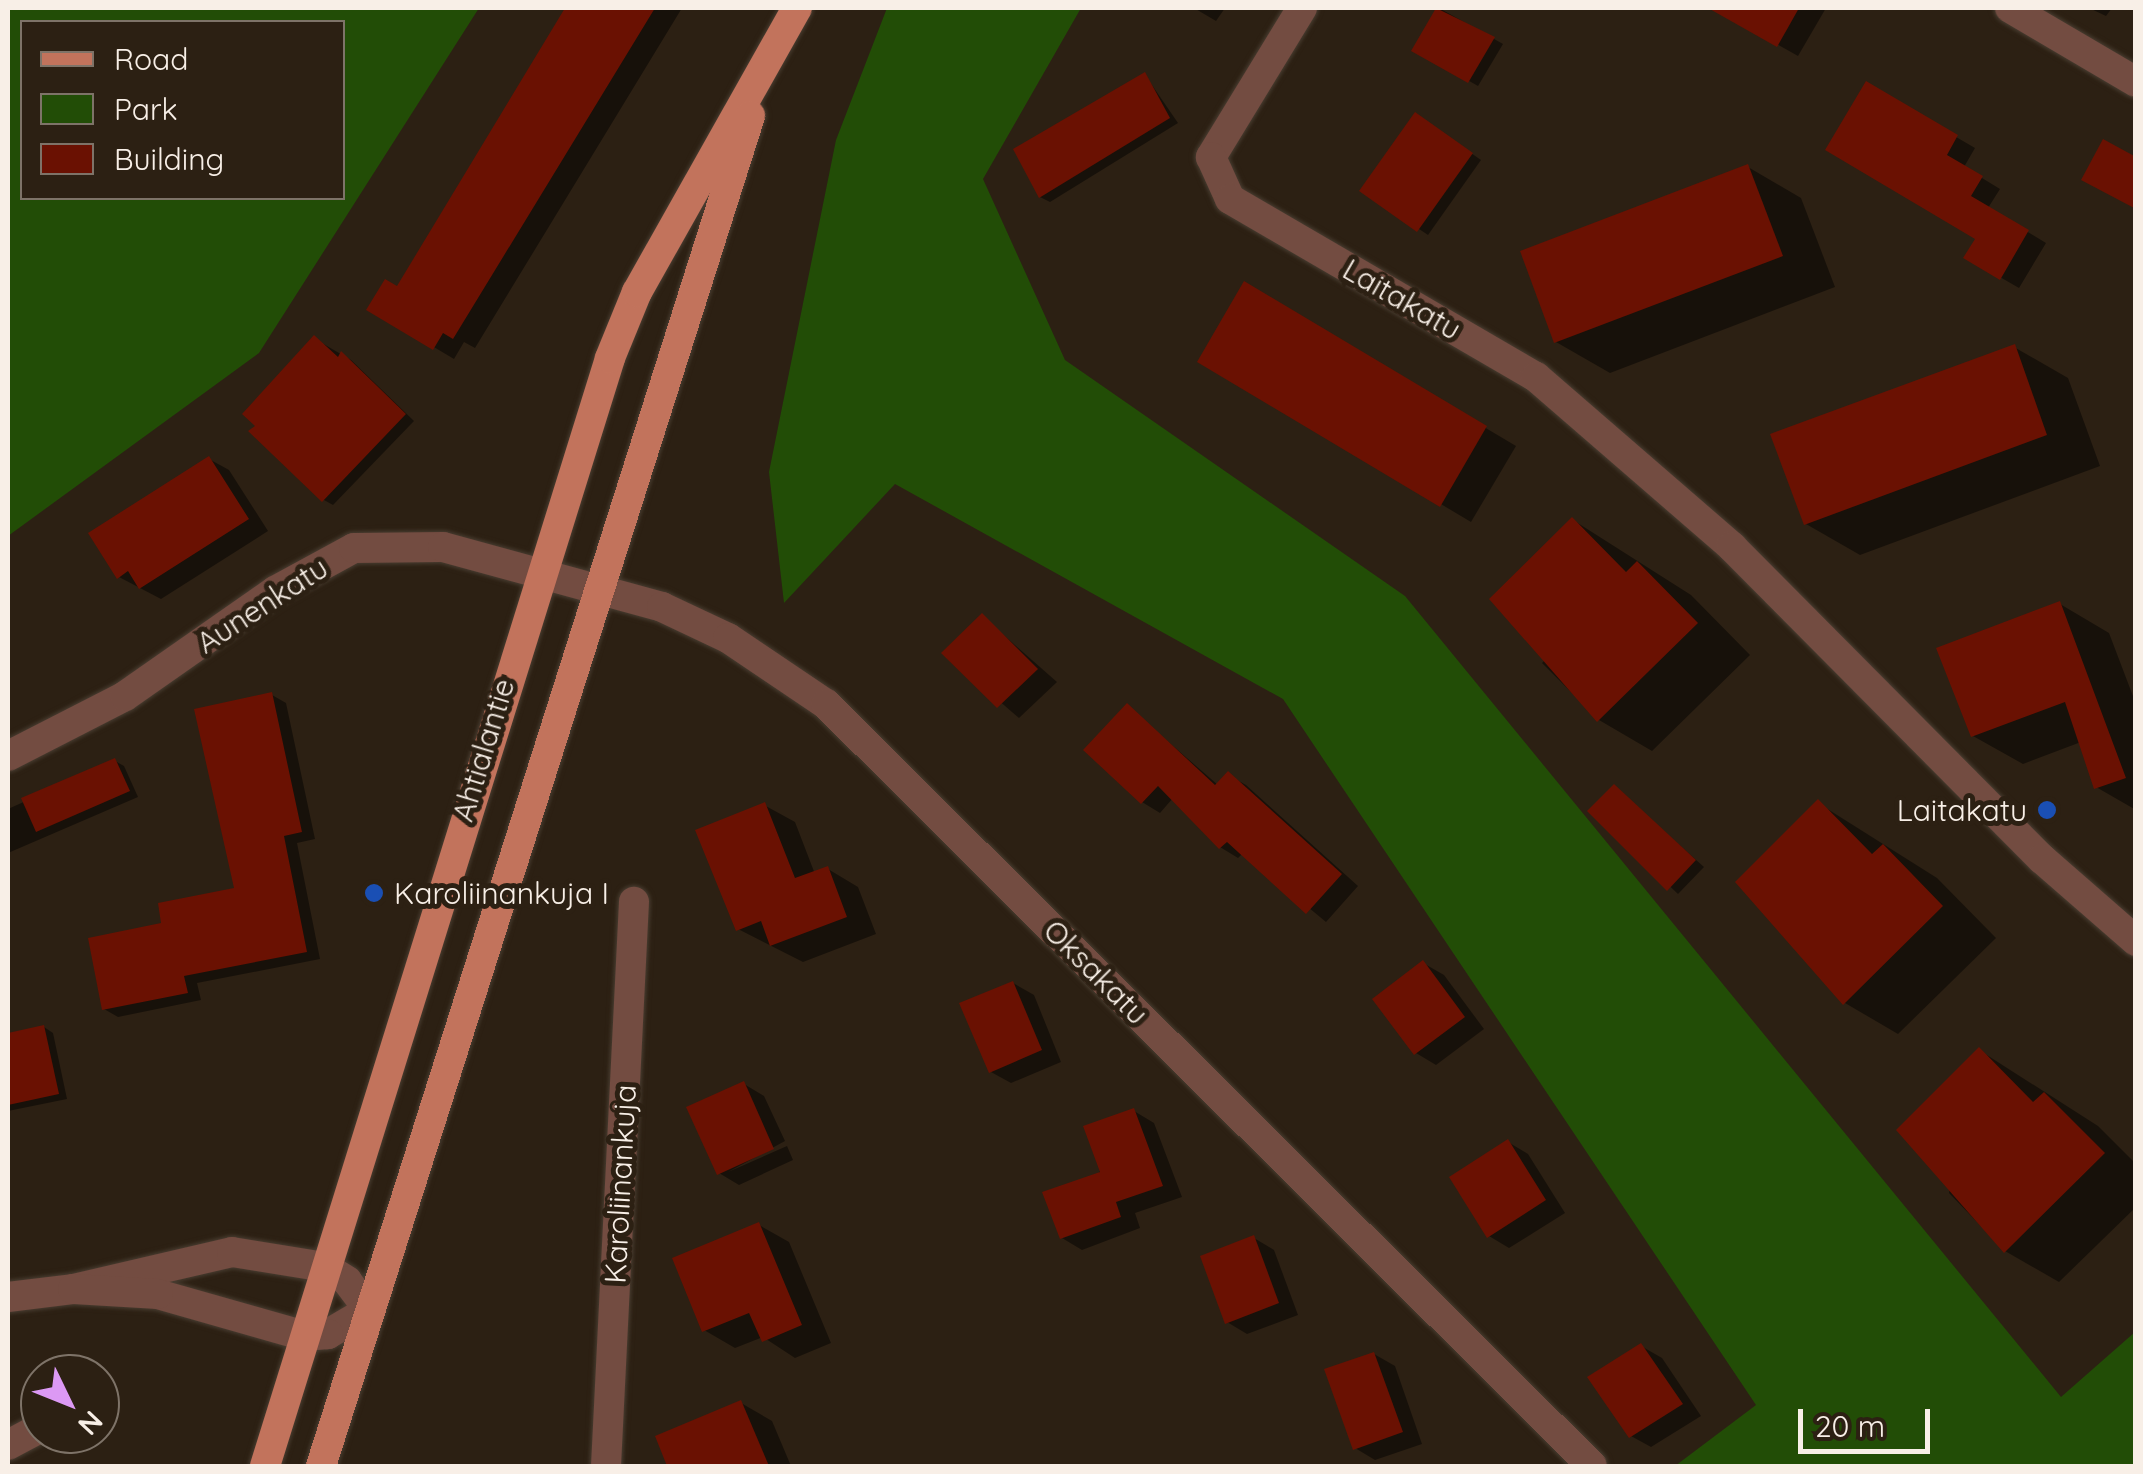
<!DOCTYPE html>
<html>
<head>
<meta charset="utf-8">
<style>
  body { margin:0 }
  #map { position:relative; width:2143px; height:1474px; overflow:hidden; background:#2c2013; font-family:Quicksand,sans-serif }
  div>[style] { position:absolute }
  .green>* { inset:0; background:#224d06 }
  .shadow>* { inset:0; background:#0007 }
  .building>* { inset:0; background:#6a1102 }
  .roads { filter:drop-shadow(0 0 2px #493d31) drop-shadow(0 0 2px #493d31) }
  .minor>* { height:30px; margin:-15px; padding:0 15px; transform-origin:15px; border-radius:15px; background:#734c41 }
  .major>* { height:30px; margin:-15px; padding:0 15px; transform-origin:15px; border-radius:15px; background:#c2735c }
  .dots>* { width:28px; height:28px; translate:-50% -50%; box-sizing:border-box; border:5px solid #2c2013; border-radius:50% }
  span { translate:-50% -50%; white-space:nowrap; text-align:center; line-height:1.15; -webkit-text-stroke:10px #2c2013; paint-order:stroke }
  .street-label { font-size:30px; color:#f8efe7 }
  .poi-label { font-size:30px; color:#f8efe7 }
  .right { translate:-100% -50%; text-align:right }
  .left { translate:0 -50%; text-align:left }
  .frame { position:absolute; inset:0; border:10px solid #f8efe7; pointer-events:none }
  .legend { position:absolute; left:20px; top:20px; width:325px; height:180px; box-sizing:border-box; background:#2c2013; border:2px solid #7e7368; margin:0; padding:12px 18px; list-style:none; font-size:30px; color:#f8efe7 }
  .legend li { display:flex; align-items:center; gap:20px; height:50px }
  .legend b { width:50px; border:2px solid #7e7368 }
  .north { position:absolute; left:20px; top:1354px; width:100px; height:100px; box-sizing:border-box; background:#2c2013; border:2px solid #7e7368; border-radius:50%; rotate:133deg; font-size:28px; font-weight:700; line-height:40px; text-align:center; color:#f8efe7 }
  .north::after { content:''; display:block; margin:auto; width:35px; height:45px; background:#dc99f4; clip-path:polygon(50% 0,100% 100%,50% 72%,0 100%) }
  .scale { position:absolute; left:1798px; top:1409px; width:132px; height:45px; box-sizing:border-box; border:5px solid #f8efe7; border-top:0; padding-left:12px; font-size:30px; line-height:35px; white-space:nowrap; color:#f8efe7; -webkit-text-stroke:8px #2c2013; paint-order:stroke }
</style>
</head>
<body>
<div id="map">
  <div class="green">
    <div style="clip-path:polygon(evenodd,8px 8px,479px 8px,259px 353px,8px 536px,8px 8px,22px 22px,342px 22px,342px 198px,22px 198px,22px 22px)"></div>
    <div style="clip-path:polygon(887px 8px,1081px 8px,983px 179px,1065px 360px,1405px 596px,2061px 1397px,2135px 1332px,2135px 1466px,1675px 1466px,1756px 1405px,1283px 699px,895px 484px,784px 603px,769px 472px,836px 140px)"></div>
  </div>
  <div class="shadow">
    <div style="clip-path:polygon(568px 8px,682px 8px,475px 348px,464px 342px,454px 359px,370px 309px,398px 289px)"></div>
    <div style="clip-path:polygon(1194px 8px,1225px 8px,1216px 21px)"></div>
    <div style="clip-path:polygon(1439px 8px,1503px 44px,1478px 86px,1415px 50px)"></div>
    <div style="clip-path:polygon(1727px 8px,1826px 8px,1798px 56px,1724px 14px)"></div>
    <div style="clip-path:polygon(2089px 8px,2112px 8px,2106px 16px)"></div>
    <div style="clip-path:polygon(1145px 75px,1178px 123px,1050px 202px,1040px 197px)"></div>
    <div style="clip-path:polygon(1867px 85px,1975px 148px,1964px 167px,2000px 189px,1988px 208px,2046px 243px,2019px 288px,1967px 258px,1979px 238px)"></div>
    <div style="clip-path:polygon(1425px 121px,1481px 160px,1428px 235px,1363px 191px)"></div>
    <div style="clip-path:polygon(1748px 167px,1801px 198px,1835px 287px,1610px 373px,1556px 342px)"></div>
    <div style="clip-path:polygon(1245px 285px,1516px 446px,1471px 522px,1201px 361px)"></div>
    <div style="clip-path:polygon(315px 339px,351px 360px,414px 421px,333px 505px,324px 500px)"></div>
    <div style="clip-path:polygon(2014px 347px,2068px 378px,2100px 466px,1860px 555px,1806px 524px)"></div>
    <div style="clip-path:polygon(209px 459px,229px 470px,268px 531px,161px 599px,119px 577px)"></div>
    <div style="clip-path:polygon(1573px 520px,1691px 595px,1750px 655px,1652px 751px,1599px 720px,1542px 663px,1549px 656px)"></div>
    <div style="clip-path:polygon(2060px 604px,2109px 633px,2136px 704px,2136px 810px,2096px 787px,2081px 742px,2023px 764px,1973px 736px)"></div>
    <div style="clip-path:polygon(982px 616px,1057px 682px,1019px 718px,944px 653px)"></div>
    <div style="clip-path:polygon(272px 695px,286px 703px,315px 839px,297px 843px,320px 959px,197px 983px,201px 1000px,118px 1017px,104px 1009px,164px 925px,237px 890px)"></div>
    <div style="clip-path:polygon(1127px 706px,1218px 785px,1228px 775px,1246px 785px,1358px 886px,1326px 922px,1243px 853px,1238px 858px,1220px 847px,1173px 798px,1160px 813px,1142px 802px)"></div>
    <div style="clip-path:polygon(115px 761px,124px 766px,138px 797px,8px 853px,8px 809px)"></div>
    <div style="clip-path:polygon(1614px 787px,1704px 867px,1678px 894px,1591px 811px)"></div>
    <div style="clip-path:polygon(1818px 803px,1937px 878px,1996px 938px,1898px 1034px,1845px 1003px)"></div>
    <div style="clip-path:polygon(764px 805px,795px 822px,815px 874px,828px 869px,858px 887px,876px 934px,803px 962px,738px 929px)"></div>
    <div style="clip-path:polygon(1423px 963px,1444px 975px,1484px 1029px,1436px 1065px,1416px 1053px)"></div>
    <div style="clip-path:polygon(1013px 983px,1034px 995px,1061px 1062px,1011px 1083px,991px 1072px)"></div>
    <div style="clip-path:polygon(44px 1027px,53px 1033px,67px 1099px,8px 1111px,8px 1035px)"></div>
    <div style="clip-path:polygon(1979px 1050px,2098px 1126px,2136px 1164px,2136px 1207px,2059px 1282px,2005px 1251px,1949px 1193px)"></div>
    <div style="clip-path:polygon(744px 1084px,764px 1096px,785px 1141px,728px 1172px,787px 1146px,793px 1160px,739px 1185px,719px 1173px)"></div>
    <div style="clip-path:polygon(1134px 1111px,1154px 1123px,1182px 1197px,1135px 1213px,1140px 1228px,1082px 1250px,1062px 1238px)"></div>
    <div style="clip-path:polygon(1508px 1142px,1528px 1154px,1565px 1213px,1509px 1248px,1489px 1236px)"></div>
    <div style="clip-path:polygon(759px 1225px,789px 1242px,831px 1343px,795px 1358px,763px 1337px,735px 1348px,704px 1330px)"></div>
    <div style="clip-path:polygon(1254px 1238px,1274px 1250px,1298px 1315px,1247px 1334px,1227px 1322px)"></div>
    <div style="clip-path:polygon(1641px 1346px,1662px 1358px,1701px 1416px,1651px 1447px,1631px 1436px)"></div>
    <div style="clip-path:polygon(1374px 1354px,1395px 1366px,1422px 1444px,1375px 1460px,1355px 1448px)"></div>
    <div style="clip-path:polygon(741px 1403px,772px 1421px,791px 1466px,670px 1466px,658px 1437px)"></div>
  </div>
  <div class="building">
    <div style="clip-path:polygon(565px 8px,655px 8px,453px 339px,443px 333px,433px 350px,366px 310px,385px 279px,397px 286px)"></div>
    <div style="clip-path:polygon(1436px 8px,1495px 37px,1468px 83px,1411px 51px)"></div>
    <div style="clip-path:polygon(1708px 8px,1799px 8px,1777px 47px)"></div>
    <div style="clip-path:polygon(1145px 72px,1170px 118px,1039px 198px,1013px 149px)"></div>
    <div style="clip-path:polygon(1866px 81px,1958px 135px,1947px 155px,1983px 176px,1971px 196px,2029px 230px,2000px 280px,1963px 258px,1975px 239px,1825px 150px)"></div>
    <div style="clip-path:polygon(1415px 112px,1473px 153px,1417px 232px,1359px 191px)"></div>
    <div style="clip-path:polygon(2103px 139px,2136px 157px,2136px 209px,2081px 180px)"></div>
    <div style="clip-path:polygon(1748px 164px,1783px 256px,1554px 343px,1520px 251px)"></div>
    <div style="clip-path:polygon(1244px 281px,1487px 426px,1440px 507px,1197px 362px)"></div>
    <div style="clip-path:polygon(314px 335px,338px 357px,341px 351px,406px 414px,322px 502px,248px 431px,255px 426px,242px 414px)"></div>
    <div style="clip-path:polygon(2015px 344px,2047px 435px,1804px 525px,1770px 434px)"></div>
    <div style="clip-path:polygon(209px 456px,249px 519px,139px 589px,128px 571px,117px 579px,88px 533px)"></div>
    <div style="clip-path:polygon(1572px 517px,1626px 572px,1637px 561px,1698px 623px,1597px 722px,1489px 599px)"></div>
    <div style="clip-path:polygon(2060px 601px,2126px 778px,2094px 789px,2065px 702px,1971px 737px,1936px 648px)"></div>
    <div style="clip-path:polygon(982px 613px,1038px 669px,997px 708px,941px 653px)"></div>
    <div style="clip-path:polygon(272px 692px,302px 832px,284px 836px,307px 952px,184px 976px,188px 993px,102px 1010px,88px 938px,161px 923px,158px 903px,234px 888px,194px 709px)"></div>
    <div style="clip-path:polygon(1127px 703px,1215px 785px,1228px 771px,1342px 874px,1306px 914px,1227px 842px,1219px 849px,1158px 786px,1141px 804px,1083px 750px)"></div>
    <div style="clip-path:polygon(115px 758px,130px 791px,36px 832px,21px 798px)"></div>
    <div style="clip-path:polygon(1614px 784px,1696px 860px,1667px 891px,1587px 811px)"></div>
    <div style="clip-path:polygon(1818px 799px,1872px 854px,1883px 844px,1943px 906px,1843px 1005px,1735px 882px)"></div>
    <div style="clip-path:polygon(765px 802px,795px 878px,828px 866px,847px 917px,770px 946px,761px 921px,736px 931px,695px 830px)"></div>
    <div style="clip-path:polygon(1423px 960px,1465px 1017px,1414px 1055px,1372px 999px)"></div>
    <div style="clip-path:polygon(1013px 981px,1042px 1050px,989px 1073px,959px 1003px)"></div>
    <div style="clip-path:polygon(44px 1025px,59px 1094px,8px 1105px,8px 1033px)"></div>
    <div style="clip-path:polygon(1979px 1047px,2033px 1102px,2044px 1092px,2105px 1153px,2004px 1253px,1896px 1130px)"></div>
    <div style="clip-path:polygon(744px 1081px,774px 1149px,717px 1175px,686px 1107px)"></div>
    <div style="clip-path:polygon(1134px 1108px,1163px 1186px,1116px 1202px,1121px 1217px,1060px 1239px,1042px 1192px,1100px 1172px,1083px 1126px)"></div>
    <div style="clip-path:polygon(1508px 1139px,1546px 1200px,1487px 1238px,1449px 1177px)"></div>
    <div style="clip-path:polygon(759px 1222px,802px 1325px,762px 1342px,749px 1313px,702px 1332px,672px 1258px)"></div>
    <div style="clip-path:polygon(1254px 1235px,1279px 1303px,1225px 1324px,1200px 1256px)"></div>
    <div style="clip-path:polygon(1641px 1343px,1683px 1404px,1629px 1438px,1587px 1377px)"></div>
    <div style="clip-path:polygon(1374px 1352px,1403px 1432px,1353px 1450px,1324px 1369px)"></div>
    <div style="clip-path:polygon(741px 1400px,769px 1466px,667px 1466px,655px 1436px)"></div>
  </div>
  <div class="roads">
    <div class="minor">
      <div style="left:1302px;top:8px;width:175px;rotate:121.4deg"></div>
      <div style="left:1211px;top:157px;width:46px;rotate:65.7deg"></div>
      <div style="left:1230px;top:199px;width:354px;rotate:30.2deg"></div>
      <div style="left:1536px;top:377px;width:259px;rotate:40.9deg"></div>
      <div style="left:1732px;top:547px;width:440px;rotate:45.2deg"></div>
      <div style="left:2042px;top:859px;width:125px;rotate:41.1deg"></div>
      <div style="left:2010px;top:8px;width:146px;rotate:30.4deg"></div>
      <div style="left:8px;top:756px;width:131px;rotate:-27.1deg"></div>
      <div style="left:125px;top:696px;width:183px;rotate:-35deg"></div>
      <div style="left:275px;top:591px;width:90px;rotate:-28.6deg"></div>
      <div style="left:354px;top:548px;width:89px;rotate:-0.6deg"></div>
      <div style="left:443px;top:547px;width:227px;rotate:15.3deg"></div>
      <div style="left:662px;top:607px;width:73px;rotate:25.2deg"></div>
      <div style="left:728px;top:638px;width:118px;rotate:34deg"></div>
      <div style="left:826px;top:704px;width:1080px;rotate:44.85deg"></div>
      <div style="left:8px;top:1297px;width:65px;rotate:-7deg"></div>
      <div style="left:73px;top:1289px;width:163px;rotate:-13.1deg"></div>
      <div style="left:232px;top:1252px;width:94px;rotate:9.2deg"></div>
      <div style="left:325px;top:1267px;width:26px;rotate:32deg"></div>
      <div style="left:347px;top:1281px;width:36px;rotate:53deg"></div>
      <div style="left:369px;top:1310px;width:48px;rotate:149.7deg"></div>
      <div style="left:328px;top:1334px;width:23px;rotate:175deg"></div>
      <div style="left:305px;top:1336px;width:153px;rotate:-164.1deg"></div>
      <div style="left:158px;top:1294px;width:85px;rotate:-176.6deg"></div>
      <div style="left:8px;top:1445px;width:36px;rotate:-28deg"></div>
      <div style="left:606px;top:1466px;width:565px;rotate:-87.16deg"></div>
    </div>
    <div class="major">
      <div style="left:265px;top:1466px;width:1160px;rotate:-72.7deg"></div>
      <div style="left:610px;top:358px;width:71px;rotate:-67.8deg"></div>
      <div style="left:637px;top:292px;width:326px;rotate:-60.6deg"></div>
      <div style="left:321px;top:1466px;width:1417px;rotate:-72.37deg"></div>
    </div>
  </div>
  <div class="dots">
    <div style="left:2047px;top:810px;background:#1a4fb4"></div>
    <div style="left:374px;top:893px;background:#1a4fb4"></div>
  </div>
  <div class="street-label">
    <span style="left:1402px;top:299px;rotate:30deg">Laitakatu</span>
    <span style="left:262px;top:605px;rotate:-33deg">Aunenkatu</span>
    <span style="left:483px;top:750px;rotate:-73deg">Ahtialantie</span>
    <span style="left:1096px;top:972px;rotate:45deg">Oksakatu</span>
    <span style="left:620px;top:1184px;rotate:-87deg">Karoliinankuja</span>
  </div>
  <div class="poi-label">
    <span class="right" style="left:2027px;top:810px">Laitakatu</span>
    <span class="left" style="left:394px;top:893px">Karoliinankuja I</span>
  </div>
  <div class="frame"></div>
  <ul class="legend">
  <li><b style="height:12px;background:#c2735c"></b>Road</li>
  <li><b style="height:28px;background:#224d06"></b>Park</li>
  <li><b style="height:28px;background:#6a1102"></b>Building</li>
  </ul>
  <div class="north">N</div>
  <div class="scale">20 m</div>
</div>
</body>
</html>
